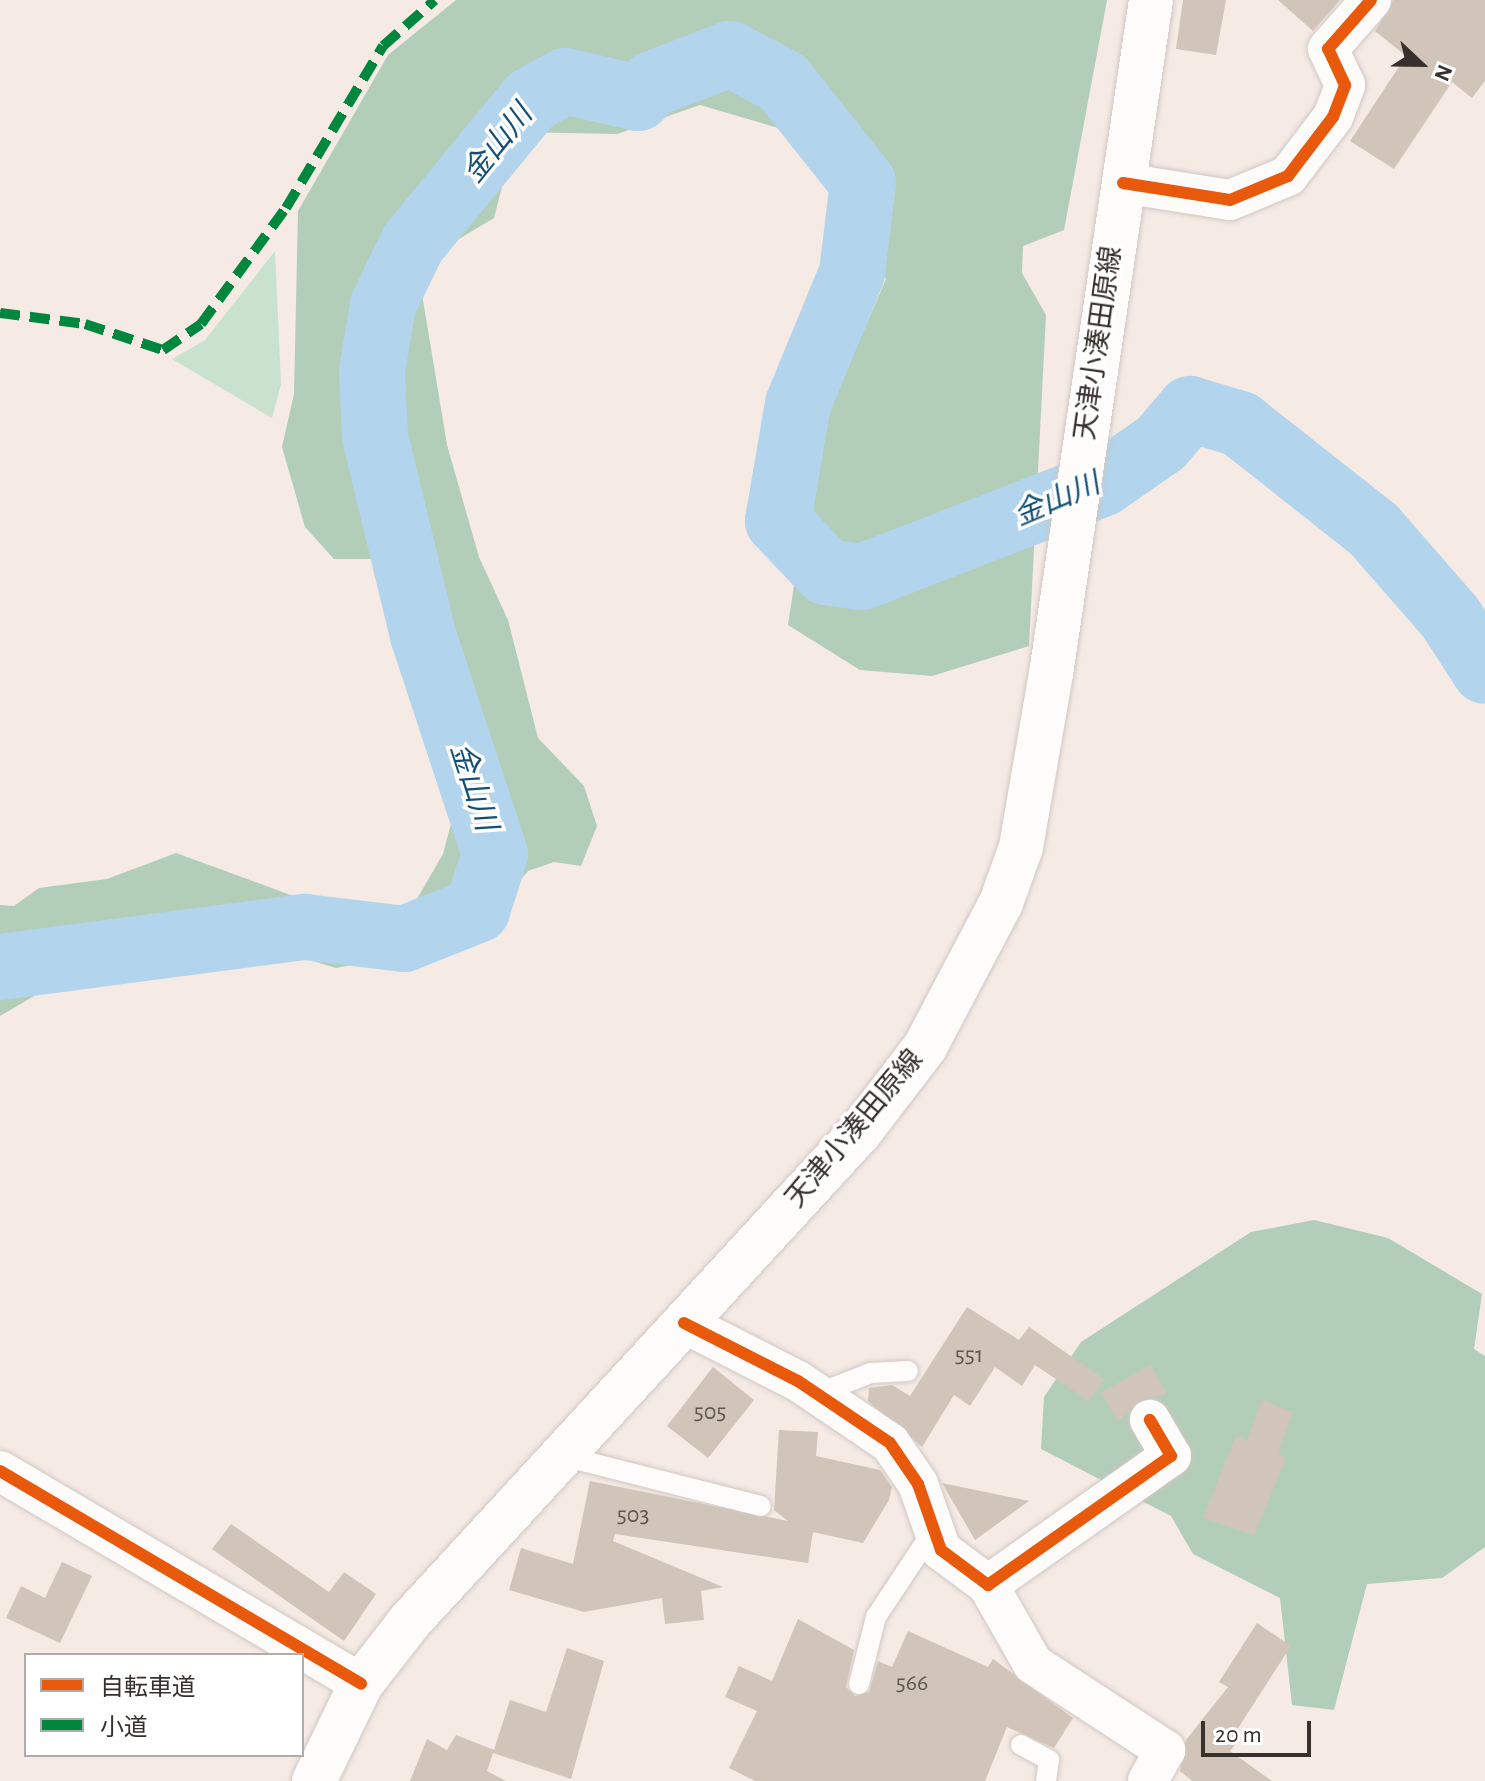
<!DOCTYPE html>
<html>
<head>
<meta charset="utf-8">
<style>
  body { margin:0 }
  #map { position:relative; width:1485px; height:1781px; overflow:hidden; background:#f5eae4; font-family:"Alegreya Sans","Noto Sans JP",sans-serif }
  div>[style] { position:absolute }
  .green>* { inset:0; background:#c8e2cd }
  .forest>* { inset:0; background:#b2cdb8 }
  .river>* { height:66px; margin:-33px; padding:0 33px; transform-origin:33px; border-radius:33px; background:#b2d4ec }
  .building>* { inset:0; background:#d1c5b9 }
  .roads { filter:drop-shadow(0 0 2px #d0c7c3) drop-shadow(0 0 2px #d0c7c3) }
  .service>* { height:20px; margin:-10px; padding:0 10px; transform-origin:10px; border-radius:10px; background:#fefcfb }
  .minor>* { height:40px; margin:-20px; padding:0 20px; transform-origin:20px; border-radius:20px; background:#fefcfb }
  .secondary>* { height:44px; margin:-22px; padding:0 22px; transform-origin:22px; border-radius:22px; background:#fefcfb }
  .quiet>* { height:10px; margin-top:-5px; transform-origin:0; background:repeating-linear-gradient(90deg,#00873e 0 20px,transparent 0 30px) }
  .cycleway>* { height:12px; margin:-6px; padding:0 6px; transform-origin:6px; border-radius:6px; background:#e8590c }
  span { translate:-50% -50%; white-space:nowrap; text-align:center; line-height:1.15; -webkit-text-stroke:7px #fff; paint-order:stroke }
  .number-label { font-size:24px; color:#5e554f }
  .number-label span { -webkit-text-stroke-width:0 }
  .street-label { font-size:28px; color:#38302c }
  .water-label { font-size:30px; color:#145075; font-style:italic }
  .legend { position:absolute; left:24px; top:1653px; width:280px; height:104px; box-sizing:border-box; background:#fff; border:2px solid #afacab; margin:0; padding:10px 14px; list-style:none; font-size:24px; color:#38302c }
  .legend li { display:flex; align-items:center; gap:16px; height:40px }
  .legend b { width:40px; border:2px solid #afacab }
  .north { position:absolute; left:1381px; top:24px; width:80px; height:80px; -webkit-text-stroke:6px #fff; paint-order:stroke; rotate:112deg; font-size:22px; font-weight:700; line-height:32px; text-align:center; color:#38302c }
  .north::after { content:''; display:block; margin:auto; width:28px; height:36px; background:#38302c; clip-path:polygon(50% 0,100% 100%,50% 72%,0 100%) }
  .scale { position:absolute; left:1201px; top:1721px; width:110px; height:36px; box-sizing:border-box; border:4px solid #38302c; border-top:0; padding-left:10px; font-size:24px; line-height:28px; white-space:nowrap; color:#38302c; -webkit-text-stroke:6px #fff; paint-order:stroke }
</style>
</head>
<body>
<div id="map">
  <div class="green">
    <div style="clip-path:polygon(275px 251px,281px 384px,272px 418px,172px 359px,205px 340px)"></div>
  </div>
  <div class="forest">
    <div style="clip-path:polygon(456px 0,1107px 0,1064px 230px,1023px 246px,1022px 273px,1046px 315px,1029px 646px,932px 676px,860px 670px,788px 625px,801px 539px,796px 487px,886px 279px,835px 171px,806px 136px,700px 105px,617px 134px,516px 132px,494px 218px,417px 264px,447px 445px,479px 557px,508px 620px,538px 738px,584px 786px,597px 826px,581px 866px,554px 862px,528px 871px,475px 934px,439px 948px,336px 968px,267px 947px,217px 961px,68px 976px,0 1016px,0 905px,14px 906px,39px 888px,107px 879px,176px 853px,296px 897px,376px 907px,414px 904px,443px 854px,455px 809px,446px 752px,395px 620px,382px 559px,334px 559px,305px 527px,282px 447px,294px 394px,298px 211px,388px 55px)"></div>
    <div style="clip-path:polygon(1314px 1220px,1388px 1238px,1482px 1294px,1474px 1349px,1485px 1356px,1485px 1547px,1442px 1578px,1367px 1584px,1334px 1710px,1292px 1705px,1280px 1598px,1193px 1554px,1171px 1516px,1041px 1449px,1044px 1397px,1081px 1342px,1251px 1232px)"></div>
  </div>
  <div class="river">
    <div style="left:0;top:967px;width:308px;rotate:-7.5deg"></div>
    <div style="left:305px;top:927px;width:100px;rotate:6.9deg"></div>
    <div style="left:404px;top:939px;width:79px;rotate:-21.7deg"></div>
    <div style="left:477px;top:910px;width:59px;rotate:-72.2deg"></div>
    <div style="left:495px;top:854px;width:231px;rotate:-108.2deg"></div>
    <div style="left:423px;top:635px;width:204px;rotate:-103.6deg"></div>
    <div style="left:375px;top:437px;width:66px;rotate:-92.6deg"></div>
    <div style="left:372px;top:371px;width:67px;rotate:-80.5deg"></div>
    <div style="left:383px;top:305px;width:69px;rotate:-64.2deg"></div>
    <div style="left:413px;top:243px;width:185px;rotate:-50.5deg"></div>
    <div style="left:531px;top:100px;width:39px;rotate:-29deg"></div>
    <div style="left:565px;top:81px;width:75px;rotate:13.1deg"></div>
    <div style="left:638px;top:98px;width:20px;rotate:-45deg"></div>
    <div style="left:652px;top:84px;width:84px;rotate:-21deg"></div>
    <div style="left:730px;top:54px;width:60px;rotate:27.8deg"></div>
    <div style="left:783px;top:82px;width:129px;rotate:51.6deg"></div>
    <div style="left:863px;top:183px;width:91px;rotate:97deg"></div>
    <div style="left:852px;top:273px;width:142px;rotate:112.4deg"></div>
    <div style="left:798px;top:404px;width:119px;rotate:99.7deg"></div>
    <div style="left:778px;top:521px;width:70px;rotate:46.7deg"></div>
    <div style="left:826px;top:572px;width:36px;rotate:8deg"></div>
    <div style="left:862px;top:577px;width:257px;rotate:-21.2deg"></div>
    <div style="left:1102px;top:484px;width:72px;rotate:-34.8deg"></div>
    <div style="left:1161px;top:443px;width:45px;rotate:-49.5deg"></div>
    <div style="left:1190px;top:409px;width:52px;rotate:16.7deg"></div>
    <div style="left:1240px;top:424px;width:171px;rotate:38.3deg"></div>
    <div style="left:1374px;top:530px;width:116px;rotate:48.9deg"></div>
    <div style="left:1450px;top:617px;width:64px;rotate:57.1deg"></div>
  </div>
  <div class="building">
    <div style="clip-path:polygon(1183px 0,1226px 0,1216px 55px,1176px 49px)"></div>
    <div style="clip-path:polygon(1278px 0,1340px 0,1313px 31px)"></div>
    <div style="clip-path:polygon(1393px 0,1485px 0,1485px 81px,1472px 98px,1452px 82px,1394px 169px,1350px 141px,1406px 56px,1375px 31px)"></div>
    <div style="clip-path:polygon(967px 1307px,1019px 1340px,1029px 1327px,1104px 1379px,1089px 1401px,1035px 1365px,1022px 1386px,995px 1367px,970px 1406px,954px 1395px,922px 1447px,868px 1401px,869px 1388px,892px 1385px,910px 1396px)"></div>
    <div style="clip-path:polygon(1151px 1365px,1167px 1394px,1139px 1400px,1118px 1422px,1101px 1392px)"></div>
    <div style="clip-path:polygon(713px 1367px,754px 1400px,708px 1458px,667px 1426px)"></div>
    <div style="clip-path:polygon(1262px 1400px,1293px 1412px,1278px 1454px,1286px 1458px,1254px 1535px,1203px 1518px,1236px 1436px,1247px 1441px)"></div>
    <div style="clip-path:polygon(779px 1430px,818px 1432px,816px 1456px,880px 1470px,892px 1487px,889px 1500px,863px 1543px,813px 1532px,808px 1563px,615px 1534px,613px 1541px,723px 1587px,701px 1591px,704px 1620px,665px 1624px,662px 1598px,584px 1612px,509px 1590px,521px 1548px,573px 1564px,590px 1481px,788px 1521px,774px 1510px)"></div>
    <div style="clip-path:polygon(942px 1483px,1029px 1501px,975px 1540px)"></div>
    <div style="clip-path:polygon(231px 1524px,329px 1592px,344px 1572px,376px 1594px,344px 1641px,212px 1549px)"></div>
    <div style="clip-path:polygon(62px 1562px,92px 1576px,60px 1643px,6px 1618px,21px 1586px,45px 1598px)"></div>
    <div style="clip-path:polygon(798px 1619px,854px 1650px,846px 1687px,855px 1696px,869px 1692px,878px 1661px,892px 1667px,908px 1631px,988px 1667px,993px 1659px,1073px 1718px,1054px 1748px,1007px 1727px,985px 1781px,755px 1781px,729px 1768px,757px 1711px,725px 1697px,739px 1666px,772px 1681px)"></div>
    <div style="clip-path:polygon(1257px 1623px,1291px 1646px,1231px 1739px,1237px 1743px,1230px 1751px,1272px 1781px,1192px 1781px,1180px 1771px,1186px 1740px,1228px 1687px,1219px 1682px)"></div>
    <div style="clip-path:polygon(567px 1648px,604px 1661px,571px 1779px,493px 1753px,487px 1771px,506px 1781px,410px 1781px,427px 1739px,447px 1750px,456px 1735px,494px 1750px,510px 1700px,546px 1712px)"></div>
  </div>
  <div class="roads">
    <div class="service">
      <div style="left:817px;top:1394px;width:58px;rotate:-21.3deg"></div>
      <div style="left:871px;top:1373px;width:37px;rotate:-3deg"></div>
      <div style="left:563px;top:1456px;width:204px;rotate:14.2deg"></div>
      <div style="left:859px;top:1684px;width:69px;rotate:-75.8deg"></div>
      <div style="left:876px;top:1617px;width:103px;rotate:-56.5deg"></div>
      <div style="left:1021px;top:1745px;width:32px;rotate:28deg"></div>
      <div style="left:1049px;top:1760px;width:21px;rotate:98deg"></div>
    </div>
    <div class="minor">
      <div style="left:1123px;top:183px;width:108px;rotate:9deg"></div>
      <div style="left:1230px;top:200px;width:63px;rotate:-22.5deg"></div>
      <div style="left:1288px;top:176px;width:74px;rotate:-52.7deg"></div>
      <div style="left:1333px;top:117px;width:34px;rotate:-69deg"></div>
      <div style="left:1345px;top:85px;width:40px;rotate:-115deg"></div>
      <div style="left:1328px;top:49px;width:65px;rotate:-48.7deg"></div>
      <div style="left:684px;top:1323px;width:128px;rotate:27deg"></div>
      <div style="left:798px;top:1381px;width:111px;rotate:34deg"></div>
      <div style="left:890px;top:1443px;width:50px;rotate:55.7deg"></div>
      <div style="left:918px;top:1484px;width:70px;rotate:70.8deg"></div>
      <div style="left:941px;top:1550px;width:59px;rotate:36.7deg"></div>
      <div style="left:988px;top:1585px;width:224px;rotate:-35.2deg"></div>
      <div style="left:1171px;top:1456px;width:42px;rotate:-120.3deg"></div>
      <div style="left:0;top:1471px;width:419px;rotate:30.5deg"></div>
      <div style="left:988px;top:1585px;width:91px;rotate:60.3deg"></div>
      <div style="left:1033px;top:1664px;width:158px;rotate:33.1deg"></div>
      <div style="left:1165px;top:1750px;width:35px;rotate:119deg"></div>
    </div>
    <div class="secondary">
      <div style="left:314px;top:1781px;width:108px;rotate:-64.1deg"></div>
      <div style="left:361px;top:1684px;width:80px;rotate:-52.1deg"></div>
      <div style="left:410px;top:1621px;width:665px;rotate:-47.38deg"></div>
      <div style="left:860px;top:1132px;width:107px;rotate:-52.6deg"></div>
      <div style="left:925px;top:1047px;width:163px;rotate:-62.2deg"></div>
      <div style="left:1001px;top:903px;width:59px;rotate:-70.3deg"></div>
      <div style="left:1021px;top:847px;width:176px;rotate:-80.2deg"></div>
      <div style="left:1051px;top:674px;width:681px;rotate:-81.56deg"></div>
    </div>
  </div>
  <div class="quiet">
    <div style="left:0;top:313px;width:86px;rotate:7.4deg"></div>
    <div style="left:85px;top:324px;width:82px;rotate:18.4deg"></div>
    <div style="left:163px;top:350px;width:46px;rotate:-34.4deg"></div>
    <div style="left:201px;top:324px;width:144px;rotate:-53.8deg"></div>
    <div style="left:286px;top:208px;width:189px;rotate:-59.1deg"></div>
    <div style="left:383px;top:46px;width:69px;rotate:-41.5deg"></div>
  </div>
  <div class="cycleway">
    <div style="left:1123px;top:183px;width:108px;rotate:9deg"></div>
    <div style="left:1230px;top:200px;width:63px;rotate:-22.5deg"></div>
    <div style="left:1288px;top:176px;width:74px;rotate:-52.7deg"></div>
    <div style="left:1333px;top:117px;width:34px;rotate:-69deg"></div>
    <div style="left:1345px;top:85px;width:40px;rotate:-115deg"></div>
    <div style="left:1328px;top:49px;width:65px;rotate:-48.7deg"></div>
    <div style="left:684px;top:1323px;width:128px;rotate:27deg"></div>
    <div style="left:798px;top:1381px;width:111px;rotate:34deg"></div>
    <div style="left:890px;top:1443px;width:50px;rotate:55.7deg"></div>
    <div style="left:918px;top:1484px;width:70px;rotate:70.8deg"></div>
    <div style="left:941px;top:1550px;width:59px;rotate:36.7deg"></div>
    <div style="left:988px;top:1585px;width:224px;rotate:-35.2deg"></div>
    <div style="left:1171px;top:1456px;width:42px;rotate:-120.3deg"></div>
    <div style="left:0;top:1471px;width:419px;rotate:30.5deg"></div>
  </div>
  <div class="number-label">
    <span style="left:969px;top:1356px">551</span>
    <span style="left:710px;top:1413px">505</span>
    <span style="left:633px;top:1516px">503</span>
    <span style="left:912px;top:1684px">566</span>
  </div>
  <div class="street-label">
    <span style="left:1099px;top:343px;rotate:-82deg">天津小湊田原線</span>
    <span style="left:855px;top:1129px;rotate:-50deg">天津小湊田原線</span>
  </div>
  <div class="water-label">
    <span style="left:498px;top:144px;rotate:-51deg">金山川</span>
    <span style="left:1057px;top:500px;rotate:-23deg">金山川</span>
    <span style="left:473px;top:787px;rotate:72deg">金山川</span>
  </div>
  <ul class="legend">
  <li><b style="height:10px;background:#e8590c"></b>自転車道</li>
  <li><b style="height:10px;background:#00873e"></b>小道</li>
  </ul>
  <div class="north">N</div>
  <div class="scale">20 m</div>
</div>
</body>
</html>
